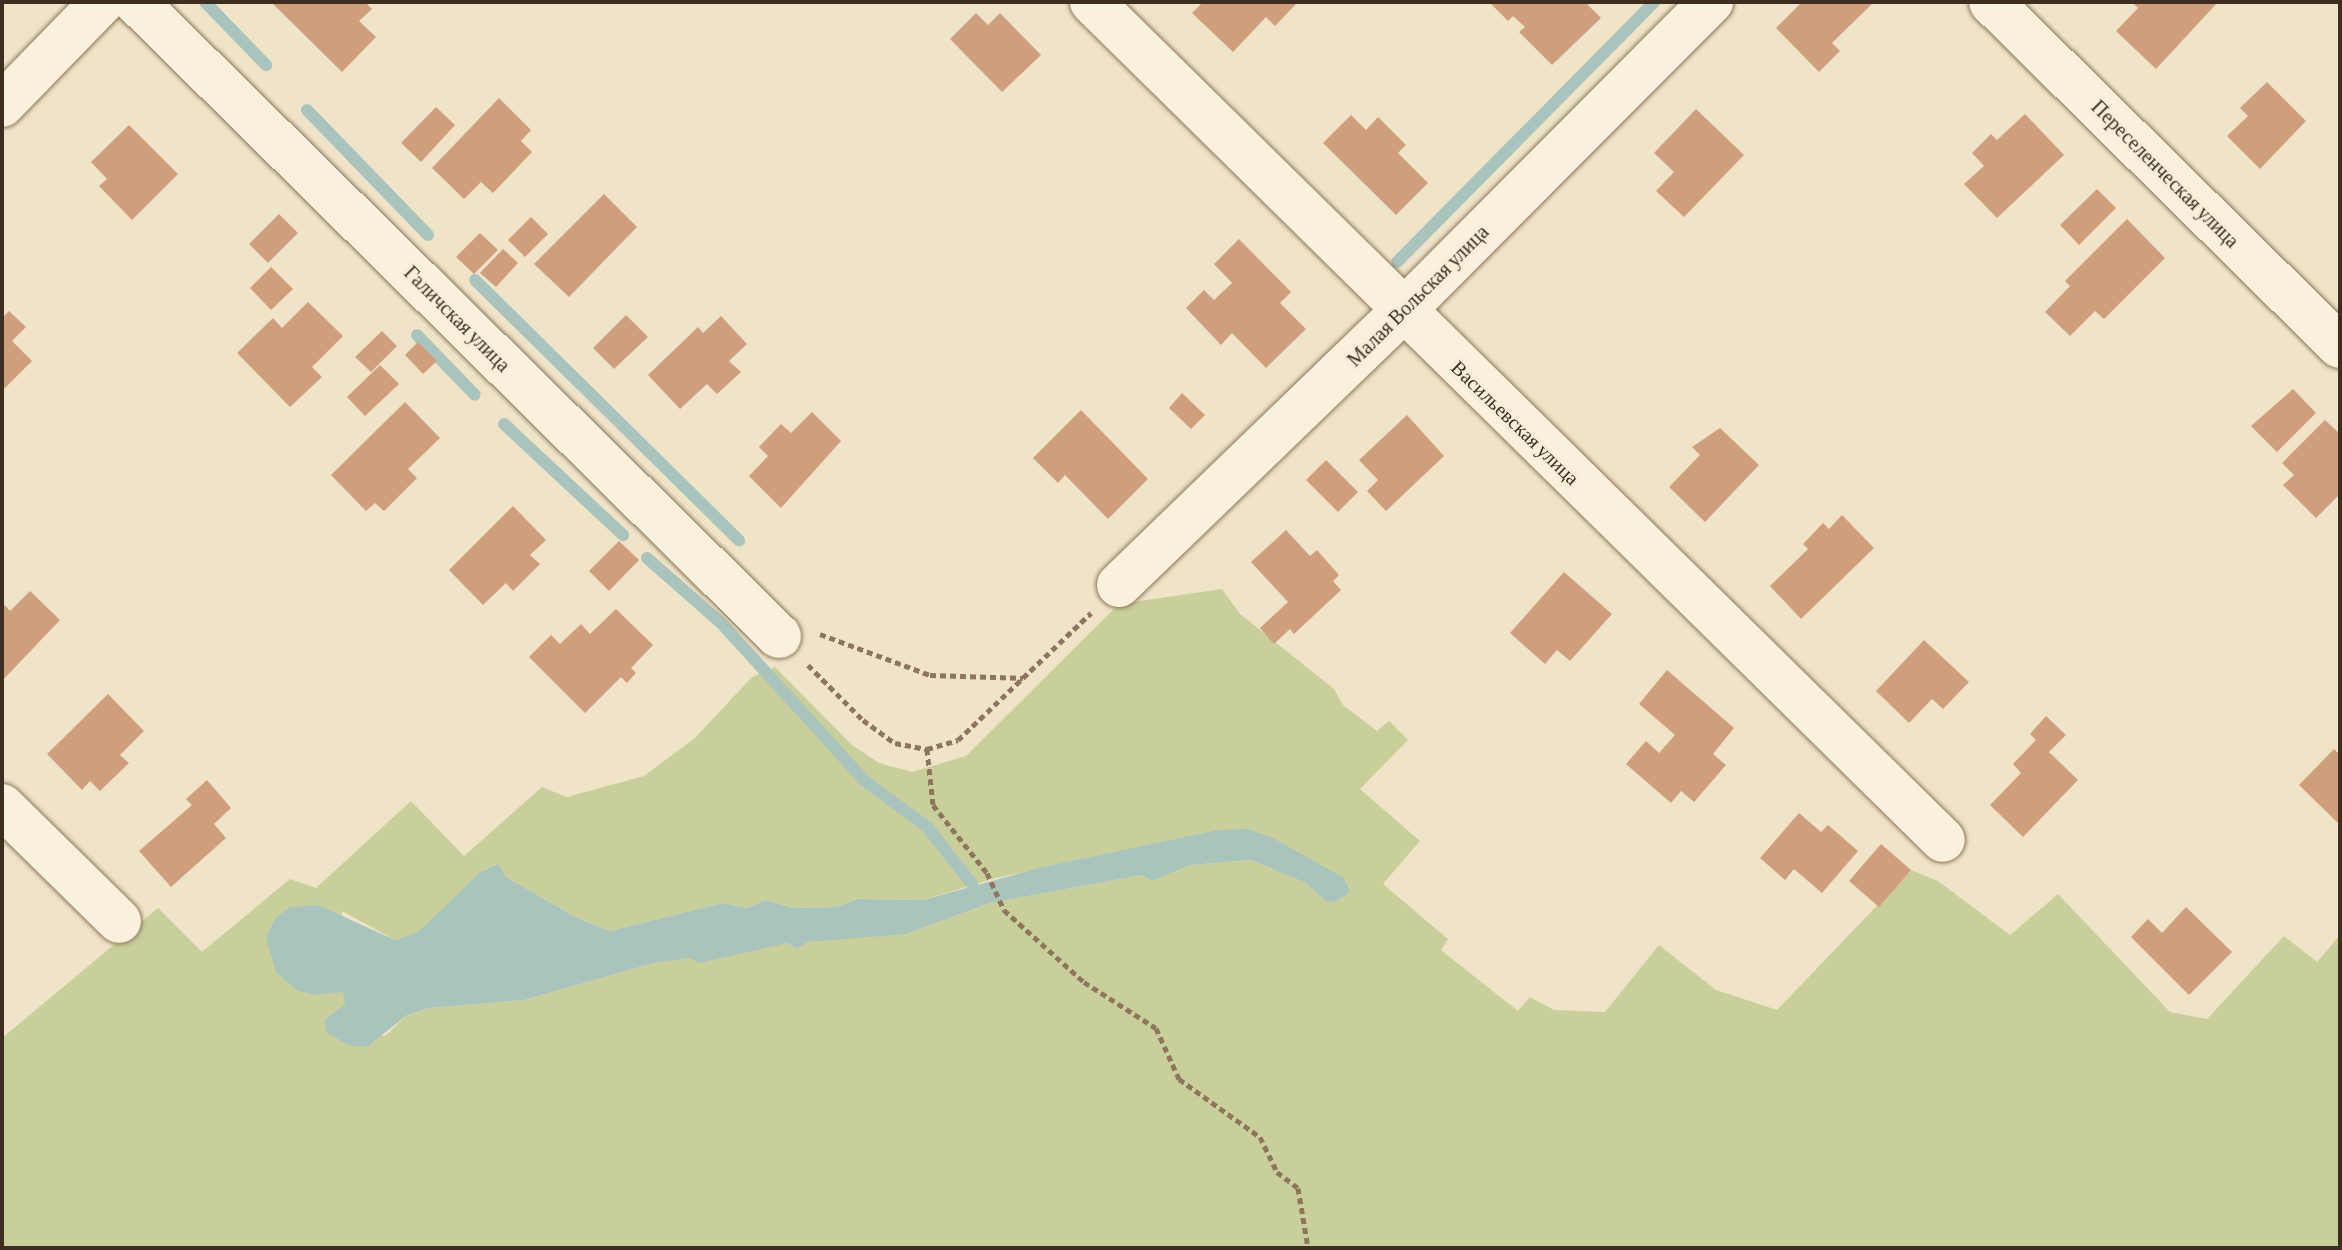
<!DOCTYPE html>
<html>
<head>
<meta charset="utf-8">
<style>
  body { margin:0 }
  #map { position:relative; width:2342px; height:1250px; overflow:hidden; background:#f0e4c8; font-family:"Crimson Pro",serif }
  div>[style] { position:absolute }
  .green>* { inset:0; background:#c9cf9b }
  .water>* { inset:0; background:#a9c4bc }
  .stream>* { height:12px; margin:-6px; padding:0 6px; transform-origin:6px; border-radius:6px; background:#a9c4bc }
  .building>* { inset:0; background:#cf9f7d }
  .path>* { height:5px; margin-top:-2.5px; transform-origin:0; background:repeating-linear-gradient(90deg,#8d765c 0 6px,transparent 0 10px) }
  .roads { filter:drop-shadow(0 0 2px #8d765c) drop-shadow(0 0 2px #8d765c) }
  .street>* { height:44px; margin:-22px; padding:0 22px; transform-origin:22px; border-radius:22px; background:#faf1dc }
  .secondary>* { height:44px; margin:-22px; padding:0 22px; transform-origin:22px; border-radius:22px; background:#faf1dc }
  span { translate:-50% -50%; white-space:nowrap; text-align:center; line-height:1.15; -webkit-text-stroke:7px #f7eed8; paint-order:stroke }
  .street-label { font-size:20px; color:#3d2e20 }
  .frame { position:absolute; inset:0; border:4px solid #3d2e20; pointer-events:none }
</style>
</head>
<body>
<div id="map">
  <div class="green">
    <div style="clip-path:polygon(evenodd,1222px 589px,1240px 614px,1334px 689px,1343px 705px,1377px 731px,1389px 721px,1408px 740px,1360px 789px,1420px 841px,1383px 884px,1448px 939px,1441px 950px,1518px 1011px,1530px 997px,1554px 1010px,1605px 1012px,1659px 945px,1716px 990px,1777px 1010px,1911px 870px,1938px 881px,2010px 935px,2058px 894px,2170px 1012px,2207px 1019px,2284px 936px,2317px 962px,2340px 935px,2340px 1248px,2px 1248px,2px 1038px,158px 908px,202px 952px,290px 879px,316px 888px,411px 801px,464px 856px,542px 787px,567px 797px,644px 776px,695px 738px,752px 677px,775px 667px,852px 745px,879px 763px,912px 772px,966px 756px,1119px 604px,1222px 589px,1217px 830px,1350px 892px,1325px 901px,1306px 883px,1251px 860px,1190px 865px,1152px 881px,1142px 875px,990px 903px,906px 934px,895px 931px,808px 942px,797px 949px,787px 943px,654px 963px,524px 1000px,429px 1008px,407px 1015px,385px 1036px,325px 1019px,345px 1004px,342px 911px,395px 940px,419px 931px,480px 872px,497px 864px,506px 877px,579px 919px,610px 931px,723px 903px,747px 908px,766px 900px,792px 908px,836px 907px,857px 899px,923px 900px,996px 878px,1217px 830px)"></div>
  </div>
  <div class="water">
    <div style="clip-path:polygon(1247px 829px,1273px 838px,1344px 878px,1350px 892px,1335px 902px,1325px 901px,1306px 883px,1251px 860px,1190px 865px,1152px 881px,1142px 875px,990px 903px,906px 934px,808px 942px,797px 949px,787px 943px,700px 963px,690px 958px,654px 963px,524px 1000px,429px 1008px,407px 1015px,367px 1047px,348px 1045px,326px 1032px,325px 1019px,345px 1004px,343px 992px,315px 995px,296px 990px,276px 972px,266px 938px,275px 918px,290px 907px,318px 905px,395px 940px,419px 931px,480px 872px,498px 864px,506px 877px,579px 919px,610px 931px,723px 903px,747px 908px,766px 900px,792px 908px,836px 907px,857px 899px,923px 900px,1039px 868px,1217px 830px)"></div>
  </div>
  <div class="stream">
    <div style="left:205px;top:2px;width:88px;rotate:45.9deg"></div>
    <div style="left:307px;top:110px;width:174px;rotate:45.9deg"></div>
    <div style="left:1397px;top:262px;width:366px;rotate:-45.3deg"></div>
    <div style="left:475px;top:280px;width:371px;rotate:44.6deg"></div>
    <div style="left:417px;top:335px;width:83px;rotate:46deg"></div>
    <div style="left:504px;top:424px;width:163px;rotate:43deg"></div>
    <div style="left:647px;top:558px;width:100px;rotate:41.3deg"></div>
    <div style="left:722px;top:624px;width:212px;rotate:47.7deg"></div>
    <div style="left:865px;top:781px;width:77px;rotate:36.6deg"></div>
    <div style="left:927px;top:827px;width:73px;rotate:51.7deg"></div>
  </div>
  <div class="building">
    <div style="clip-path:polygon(271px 2px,365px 2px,372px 9px,359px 21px,376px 37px,342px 72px)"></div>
    <div style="clip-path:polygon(1203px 2px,1298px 2px,1275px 26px,1266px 17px,1233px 52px,1192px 13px)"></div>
    <div style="clip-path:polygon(1489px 2px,1585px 2px,1601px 18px,1552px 65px,1519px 32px,1525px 27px,1513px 16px,1508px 21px)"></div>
    <div style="clip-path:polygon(1802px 2px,1874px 2px,1832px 43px,1840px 51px,1819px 72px,1776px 28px)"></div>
    <div style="clip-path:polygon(2132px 2px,2218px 2px,2156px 69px,2116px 31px,2138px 8px)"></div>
    <div style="clip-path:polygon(976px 13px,988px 25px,1000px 13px,1041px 55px,1002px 92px,950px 39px)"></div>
    <div style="clip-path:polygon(2267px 82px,2306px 121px,2260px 169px,2227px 136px,2248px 116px,2240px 108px)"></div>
    <div style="clip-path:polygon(499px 98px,531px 130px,521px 141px,532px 152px,493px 193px,481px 182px,464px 199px,432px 168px)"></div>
    <div style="clip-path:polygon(436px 107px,455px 125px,421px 162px,401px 143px)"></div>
    <div style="clip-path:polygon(1696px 109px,1744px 155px,1684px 217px,1656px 191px,1674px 172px,1654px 153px)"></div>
    <div style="clip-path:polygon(2025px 114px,2064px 155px,1997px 218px,1964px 184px,1984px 166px,1972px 153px,1991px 134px,1997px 140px)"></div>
    <div style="clip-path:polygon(1351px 115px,1366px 130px,1378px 117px,1406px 145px,1398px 153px,1428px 183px,1396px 215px,1323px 143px)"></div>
    <div style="clip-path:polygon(129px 125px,178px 174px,132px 220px,99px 186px,107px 179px,91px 162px)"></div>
    <div style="clip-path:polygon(2097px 189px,2116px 208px,2079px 245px,2060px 225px)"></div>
    <div style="clip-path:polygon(604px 194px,637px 227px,569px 297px,534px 264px)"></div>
    <div style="clip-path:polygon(279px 214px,298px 233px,268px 263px,249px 244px)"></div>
    <div style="clip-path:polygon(531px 217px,548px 234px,525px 257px,508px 240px)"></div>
    <div style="clip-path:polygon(2127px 219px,2165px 258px,2104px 319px,2095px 311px,2070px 336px,2045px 312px,2070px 286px,2065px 281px)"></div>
    <div style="clip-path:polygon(480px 233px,498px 250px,474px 274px,456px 257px)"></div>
    <div style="clip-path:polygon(1239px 239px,1291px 292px,1280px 303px,1306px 329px,1266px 368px,1232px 333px,1221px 345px,1186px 308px,1204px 290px,1214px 300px,1232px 283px,1214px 264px)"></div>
    <div style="clip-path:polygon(503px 249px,518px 263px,496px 287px,480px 273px)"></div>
    <div style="clip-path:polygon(271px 267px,293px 289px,271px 310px,250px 288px)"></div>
    <div style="clip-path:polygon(308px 302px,343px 336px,312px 367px,322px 377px,290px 407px,237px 353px,273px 318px,282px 328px)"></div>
    <div style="clip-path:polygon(9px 311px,26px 327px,12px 341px,32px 361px,2px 391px,2px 318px)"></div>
    <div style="clip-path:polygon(626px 315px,648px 337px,614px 369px,593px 348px)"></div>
    <div style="clip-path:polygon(721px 316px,747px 344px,729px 361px,741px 372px,717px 394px,707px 384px,680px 409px,648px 375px,698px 327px,703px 333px)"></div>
    <div style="clip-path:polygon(382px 331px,397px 346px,371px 372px,355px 357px)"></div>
    <div style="clip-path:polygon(418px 342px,437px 361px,423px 374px,405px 355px)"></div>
    <div style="clip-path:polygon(380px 365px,399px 384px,365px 416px,347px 397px)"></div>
    <div style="clip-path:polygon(2293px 389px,2316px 413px,2277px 452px,2251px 426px)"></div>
    <div style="clip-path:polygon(1182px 393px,1205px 415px,1191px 429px,1169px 408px)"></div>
    <div style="clip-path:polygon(405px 402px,440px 438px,408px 469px,417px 478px,384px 511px,375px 503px,366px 511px,331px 475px)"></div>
    <div style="clip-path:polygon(1081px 410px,1148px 479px,1108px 519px,1065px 475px,1058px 483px,1033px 458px)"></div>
    <div style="clip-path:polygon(812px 412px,841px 441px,781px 508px,749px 476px,768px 456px,759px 447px,781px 424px,791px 433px)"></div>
    <div style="clip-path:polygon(1407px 415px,1444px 456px,1386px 511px,1367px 491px,1378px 480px,1359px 460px)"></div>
    <div style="clip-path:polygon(2325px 420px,2340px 434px,2340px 494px,2316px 518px,2283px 485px,2294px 475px,2282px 463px)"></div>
    <div style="clip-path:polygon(1720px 428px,1759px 465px,1705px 522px,1669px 487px,1700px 455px,1692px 447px)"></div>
    <div style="clip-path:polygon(1326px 460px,1358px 492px,1338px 512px,1306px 480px)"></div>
    <div style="clip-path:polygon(513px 506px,546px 540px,530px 555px,540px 564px,513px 591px,506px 583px,483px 605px,449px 570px)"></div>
    <div style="clip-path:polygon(1842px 515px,1874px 548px,1801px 619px,1770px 586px,1808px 549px,1803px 544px,1823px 523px,1829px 529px)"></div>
    <div style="clip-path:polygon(1286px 530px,1310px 556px,1317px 550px,1339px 575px,1333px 581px,1341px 590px,1294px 634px,1290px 629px,1274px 644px,1260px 628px,1288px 602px,1251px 562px)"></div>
    <div style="clip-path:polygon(619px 541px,639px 560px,609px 591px,589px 571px)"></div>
    <div style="clip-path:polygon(1564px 572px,1612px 614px,1570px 661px,1557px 650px,1545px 664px,1510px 633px)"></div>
    <div style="clip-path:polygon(30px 591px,60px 620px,2px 681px,2px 602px,10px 611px)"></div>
    <div style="clip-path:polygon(616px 609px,653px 645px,631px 668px,636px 673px,627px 683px,621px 677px,585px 713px,529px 657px,551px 635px,560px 644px,581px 624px,590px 634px)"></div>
    <div style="clip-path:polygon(1924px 640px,1969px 682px,1943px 709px,1932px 699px,1909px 723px,1876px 691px)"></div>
    <div style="clip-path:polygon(1667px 670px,1734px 728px,1713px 754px,1726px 765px,1694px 802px,1681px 791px,1671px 803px,1626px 764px,1646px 741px,1659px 753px,1675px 735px,1639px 704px)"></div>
    <div style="clip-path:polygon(108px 694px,144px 731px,120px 755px,129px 763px,100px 791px,90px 781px,82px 790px,47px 754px)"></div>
    <div style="clip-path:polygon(2046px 716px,2066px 735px,2049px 752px,2078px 780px,2023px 837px,1990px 805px,2021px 773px,2013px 764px,2036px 740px,2030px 734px)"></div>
    <div style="clip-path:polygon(2334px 749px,2340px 755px,2340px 825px,2299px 785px)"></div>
    <div style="clip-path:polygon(207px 780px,231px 808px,214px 824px,226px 838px,171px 887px,139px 851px,192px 805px,186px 799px)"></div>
    <div style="clip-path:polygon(1799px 813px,1821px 832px,1828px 825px,1858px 851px,1822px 893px,1794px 869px,1785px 880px,1760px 858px)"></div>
    <div style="clip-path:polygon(1881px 844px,1911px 870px,1879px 907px,1849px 881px)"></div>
    <div style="clip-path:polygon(2186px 907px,2232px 952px,2189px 995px,2131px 937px,2148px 919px,2162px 933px)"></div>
  </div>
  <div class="path">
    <div style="left:820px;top:634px;width:117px;rotate:20.4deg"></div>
    <div style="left:930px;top:675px;width:93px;rotate:1.8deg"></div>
    <div style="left:808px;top:665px;width:78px;rotate:45deg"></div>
    <div style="left:863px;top:720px;width:39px;rotate:36deg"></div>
    <div style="left:895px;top:743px;width:33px;rotate:11deg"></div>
    <div style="left:927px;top:749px;width:32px;rotate:-16deg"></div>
    <div style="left:958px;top:740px;width:184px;rotate:-43.7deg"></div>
    <div style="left:927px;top:749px;width:56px;rotate:83.9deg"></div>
    <div style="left:933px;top:805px;width:87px;rotate:51.5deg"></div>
    <div style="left:987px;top:873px;width:41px;rotate:65.3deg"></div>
    <div style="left:1004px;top:910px;width:108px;rotate:42deg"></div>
    <div style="left:1084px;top:982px;width:85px;rotate:32.6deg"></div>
    <div style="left:1156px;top:1028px;width:56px;rotate:65.7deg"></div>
    <div style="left:1179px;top:1079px;width:100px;rotate:35.6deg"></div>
    <div style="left:1260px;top:1137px;width:39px;rotate:64deg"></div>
    <div style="left:1277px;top:1172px;width:26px;rotate:37deg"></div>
    <div style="left:1298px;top:1188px;width:61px;rotate:80.5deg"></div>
  </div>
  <div class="roads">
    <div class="street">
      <div style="left:136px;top:2px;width:903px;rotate:44.6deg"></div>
      <div style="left:1092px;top:2px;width:1194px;rotate:44.56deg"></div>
      <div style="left:1991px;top:2px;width:490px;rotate:44.6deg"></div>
      <div style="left:1119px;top:585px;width:393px;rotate:-44deg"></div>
      <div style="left:1402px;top:312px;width:438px;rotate:-45.1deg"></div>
      <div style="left:2px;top:806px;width:164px;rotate:44.5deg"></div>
    </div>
    <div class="secondary">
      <div style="left:2px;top:105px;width:144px;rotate:-45.8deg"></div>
    </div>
  </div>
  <div class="street-label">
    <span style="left:2165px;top:174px;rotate:45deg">Переселенческая улица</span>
    <span style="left:1418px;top:296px;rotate:-45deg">Малая Вольская улица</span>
    <span style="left:457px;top:319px;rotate:45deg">Галичская улица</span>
    <span style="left:1515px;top:423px;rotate:44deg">Васильевская улица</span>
  </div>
  <div class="frame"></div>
</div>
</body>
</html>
